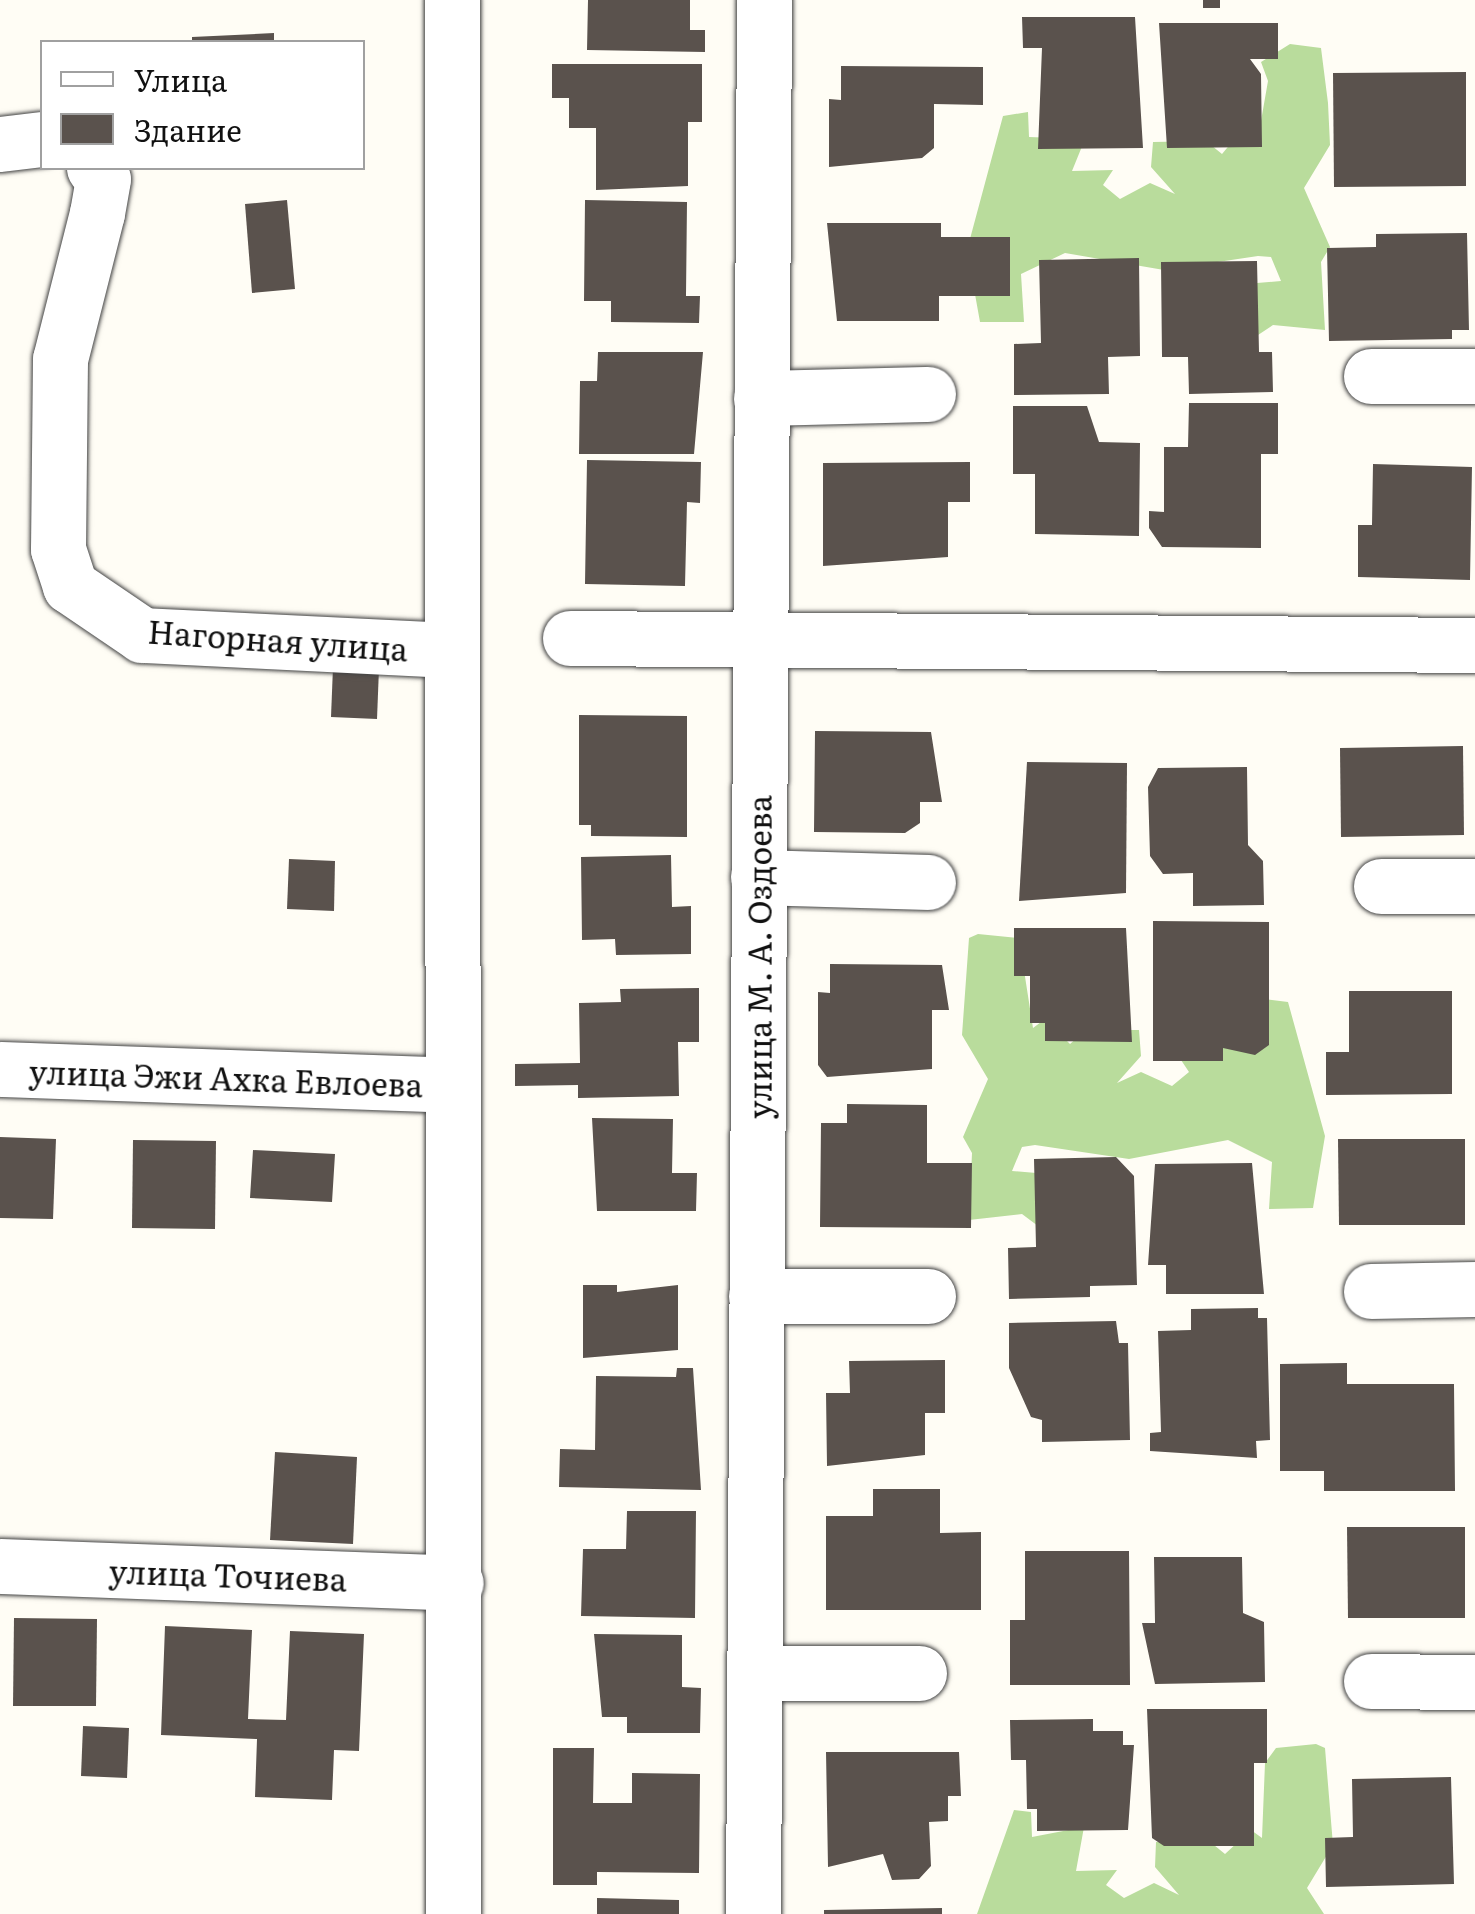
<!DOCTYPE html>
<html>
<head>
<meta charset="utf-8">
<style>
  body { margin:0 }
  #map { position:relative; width:1475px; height:1914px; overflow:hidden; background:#fffdf5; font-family:Literata,serif }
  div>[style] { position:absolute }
  .forest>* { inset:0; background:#b9dc9c }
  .building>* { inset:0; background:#5a524d }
  .roads { filter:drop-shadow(0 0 2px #444) drop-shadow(0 0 2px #444) }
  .minor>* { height:55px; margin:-27.5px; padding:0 27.5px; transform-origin:27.5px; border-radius:27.5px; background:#fff }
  span { translate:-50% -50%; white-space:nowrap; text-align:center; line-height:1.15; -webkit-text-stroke:10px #fff; paint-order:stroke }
  .street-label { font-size:32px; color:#111 }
  .legend { position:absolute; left:40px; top:40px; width:325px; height:130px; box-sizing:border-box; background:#fff; border:2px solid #a0a0a0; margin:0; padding:12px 18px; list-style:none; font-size:30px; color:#111 }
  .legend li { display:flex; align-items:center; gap:20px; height:50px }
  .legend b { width:50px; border:2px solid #a0a0a0 }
</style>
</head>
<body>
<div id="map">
  <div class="forest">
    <div style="clip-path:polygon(1290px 44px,1321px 48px,1328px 103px,1330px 145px,1304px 188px,1330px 247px,1321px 262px,1325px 330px,1273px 325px,1252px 339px,1245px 284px,1281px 281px,1271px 257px,1258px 256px,1164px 270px,1065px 253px,1021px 274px,1024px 322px,980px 322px,967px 250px,1003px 116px,1028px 112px,1029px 137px,1085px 139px,1072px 171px,1113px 170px,1103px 185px,1120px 199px,1150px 183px,1175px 194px,1151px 167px,1153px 142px,1206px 141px,1222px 154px,1232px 142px,1258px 138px,1268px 81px,1261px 62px)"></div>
    <div style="clip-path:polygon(978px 934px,1019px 938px,1033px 1028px,1045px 1019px,1070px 1044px,1086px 1030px,1139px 1030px,1141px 1056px,1117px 1083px,1141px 1072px,1172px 1086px,1189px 1072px,1179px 1057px,1218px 1041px,1264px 999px,1288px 1002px,1325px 1136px,1313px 1208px,1269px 1209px,1272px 1162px,1228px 1140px,1129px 1159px,1035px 1145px,1022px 1147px,1012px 1171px,1048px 1174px,1042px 1229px,1022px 1214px,969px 1220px,972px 1153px,963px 1137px,988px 1079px,962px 1035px,969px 938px)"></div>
    <div style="clip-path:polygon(1316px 1744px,1325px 1748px,1333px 1845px,1307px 1888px,1324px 1914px,977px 1914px,1014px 1810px,1031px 1812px,1032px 1837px,1084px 1827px,1076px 1871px,1117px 1870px,1106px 1885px,1124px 1898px,1154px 1883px,1179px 1895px,1155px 1867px,1156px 1842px,1209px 1841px,1225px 1854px,1251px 1830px,1262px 1838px,1265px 1763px,1276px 1748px)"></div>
  </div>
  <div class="building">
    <div style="clip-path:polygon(588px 0,690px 0,690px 30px,705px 30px,705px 52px,587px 50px)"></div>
    <div style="clip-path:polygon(1203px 0,1220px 0,1220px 8px,1203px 8px)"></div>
    <div style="clip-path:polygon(1022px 17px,1135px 17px,1143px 148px,1038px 149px,1042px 48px,1023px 48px)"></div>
    <div style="clip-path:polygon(1159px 23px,1278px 23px,1278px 59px,1250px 59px,1261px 74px,1262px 147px,1167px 148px)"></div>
    <div style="clip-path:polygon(274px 33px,274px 42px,192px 42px,192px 37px)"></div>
    <div style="clip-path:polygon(552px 64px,702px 64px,702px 122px,688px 122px,688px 186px,596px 190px,596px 128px,569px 128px,569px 98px,552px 98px)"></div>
    <div style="clip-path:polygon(841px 66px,983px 67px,983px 105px,934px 104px,934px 148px,922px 158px,829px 167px,829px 99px,841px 100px)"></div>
    <div style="clip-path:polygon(1466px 72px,1466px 186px,1334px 187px,1333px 73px)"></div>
    <div style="clip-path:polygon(287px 200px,295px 289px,252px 293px,245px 204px)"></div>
    <div style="clip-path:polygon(585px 200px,687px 202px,686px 296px,700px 296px,699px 323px,611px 322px,611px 301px,584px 301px)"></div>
    <div style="clip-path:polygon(827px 223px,941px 223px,941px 237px,1010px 237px,1010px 296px,939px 296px,939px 321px,837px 321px)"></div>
    <div style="clip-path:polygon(1467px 233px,1469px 330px,1452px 330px,1452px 339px,1329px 341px,1327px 248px,1376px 247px,1376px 234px)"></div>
    <div style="clip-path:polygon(1139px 258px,1140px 356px,1108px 357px,1109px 394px,1014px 395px,1014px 344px,1041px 343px,1039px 260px)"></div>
    <div style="clip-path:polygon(1257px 261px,1259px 352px,1272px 352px,1273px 392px,1189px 394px,1188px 357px,1162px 357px,1161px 262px)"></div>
    <div style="clip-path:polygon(598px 352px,703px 352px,694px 454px,579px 454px,580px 381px,597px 381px)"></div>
    <div style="clip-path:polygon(1189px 403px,1278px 403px,1278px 454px,1261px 454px,1261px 548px,1162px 547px,1149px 528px,1149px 511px,1164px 512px,1164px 447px,1188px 447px)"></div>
    <div style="clip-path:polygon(1013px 406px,1087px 406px,1099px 442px,1140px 443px,1139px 536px,1035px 534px,1035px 474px,1013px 474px)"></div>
    <div style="clip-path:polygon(587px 460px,701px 462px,700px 503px,687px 502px,685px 586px,585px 584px)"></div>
    <div style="clip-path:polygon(970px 462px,970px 502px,948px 502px,948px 557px,823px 566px,823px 463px)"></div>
    <div style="clip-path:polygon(1373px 464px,1472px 467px,1470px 580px,1358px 577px,1358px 525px,1372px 525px)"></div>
    <div style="clip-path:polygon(333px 667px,379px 668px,377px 719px,331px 717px)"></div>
    <div style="clip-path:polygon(579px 715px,687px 716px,687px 837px,591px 836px,591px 825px,579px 825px)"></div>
    <div style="clip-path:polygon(815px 731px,931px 732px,942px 802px,920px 802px,920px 823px,905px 833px,814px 832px)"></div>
    <div style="clip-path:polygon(1463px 746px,1464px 835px,1341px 837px,1340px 748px)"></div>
    <div style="clip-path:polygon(1027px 762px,1127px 763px,1126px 893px,1019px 901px)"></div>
    <div style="clip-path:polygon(1247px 767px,1248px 845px,1263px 861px,1264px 905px,1193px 906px,1193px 873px,1163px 874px,1150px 856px,1148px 787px,1158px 768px)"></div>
    <div style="clip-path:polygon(671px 855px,672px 907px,691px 906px,691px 954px,616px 955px,615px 939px,582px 940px,581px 857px)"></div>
    <div style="clip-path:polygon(289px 859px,335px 861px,334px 911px,287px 909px)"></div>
    <div style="clip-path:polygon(1153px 921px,1269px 922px,1269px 1045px,1255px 1055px,1223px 1048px,1223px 1061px,1153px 1061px)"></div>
    <div style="clip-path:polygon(1014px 928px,1126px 928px,1132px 1042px,1045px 1041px,1045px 1023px,1030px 1023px,1030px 976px,1014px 976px)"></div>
    <div style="clip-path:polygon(830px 964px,942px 965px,949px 1010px,932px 1010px,932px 1069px,827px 1077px,818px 1065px,818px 992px,830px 993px)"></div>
    <div style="clip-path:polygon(699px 988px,699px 1042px,678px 1042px,679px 1096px,578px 1098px,578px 1085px,515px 1086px,515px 1064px,580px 1063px,579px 1003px,621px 1002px,620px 989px)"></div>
    <div style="clip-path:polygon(1349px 991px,1452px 991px,1452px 1094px,1326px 1095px,1326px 1052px,1349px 1052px)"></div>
    <div style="clip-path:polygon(847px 1104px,927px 1105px,927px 1163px,972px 1163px,971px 1228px,820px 1227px,821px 1123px,847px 1123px)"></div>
    <div style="clip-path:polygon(592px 1118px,673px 1119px,672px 1173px,697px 1173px,696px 1211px,597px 1211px)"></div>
    <div style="clip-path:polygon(0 1137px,56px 1139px,53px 1219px,0 1218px)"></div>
    <div style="clip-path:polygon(1338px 1139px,1465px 1139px,1465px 1225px,1339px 1225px)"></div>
    <div style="clip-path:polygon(133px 1140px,216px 1141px,215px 1229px,132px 1228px)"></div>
    <div style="clip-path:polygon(253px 1150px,335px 1154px,332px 1202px,250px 1198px)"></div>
    <div style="clip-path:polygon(1116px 1157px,1134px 1176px,1137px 1285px,1090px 1286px,1090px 1297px,1009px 1299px,1008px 1248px,1036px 1247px,1034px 1159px)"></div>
    <div style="clip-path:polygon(1252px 1163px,1264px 1294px,1166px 1294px,1166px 1265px,1148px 1265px,1155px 1164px)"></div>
    <div style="clip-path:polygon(583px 1285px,617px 1285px,617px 1292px,678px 1285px,678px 1350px,583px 1358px)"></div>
    <div style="clip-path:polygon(1258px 1308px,1258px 1318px,1267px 1318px,1270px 1440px,1256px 1441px,1257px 1458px,1150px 1451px,1150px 1433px,1161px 1432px,1158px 1331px,1191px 1330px,1191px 1309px)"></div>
    <div style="clip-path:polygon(1116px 1321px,1119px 1343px,1128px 1343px,1130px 1440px,1042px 1442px,1042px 1420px,1031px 1417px,1009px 1368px,1009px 1323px)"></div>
    <div style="clip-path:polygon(945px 1360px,945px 1413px,925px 1413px,925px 1455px,827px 1466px,826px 1393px,850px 1393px,849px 1361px)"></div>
    <div style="clip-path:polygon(1347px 1363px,1347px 1384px,1454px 1384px,1455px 1491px,1324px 1491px,1324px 1471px,1280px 1471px,1280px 1364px)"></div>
    <div style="clip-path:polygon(677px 1368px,693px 1368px,701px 1490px,559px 1487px,560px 1449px,595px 1450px,596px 1376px,676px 1377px)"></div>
    <div style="clip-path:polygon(275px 1452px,357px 1457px,353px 1544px,270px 1540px)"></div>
    <div style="clip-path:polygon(873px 1489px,940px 1489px,940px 1533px,981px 1532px,981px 1610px,826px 1610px,826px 1516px,873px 1516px)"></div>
    <div style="clip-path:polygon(627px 1511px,696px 1511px,695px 1618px,581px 1616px,583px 1549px,626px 1549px)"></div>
    <div style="clip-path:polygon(1347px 1527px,1465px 1527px,1465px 1618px,1348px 1618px)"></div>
    <div style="clip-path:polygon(1025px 1551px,1129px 1551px,1130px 1685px,1010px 1685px,1010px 1620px,1025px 1620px)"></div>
    <div style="clip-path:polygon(1154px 1557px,1242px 1557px,1243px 1613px,1264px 1622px,1265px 1682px,1155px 1684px,1142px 1623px,1155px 1623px)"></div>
    <div style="clip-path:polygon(14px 1618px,97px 1619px,96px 1706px,13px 1706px)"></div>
    <div style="clip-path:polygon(165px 1626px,252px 1630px,248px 1719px,286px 1720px,290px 1631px,364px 1634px,359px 1751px,334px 1750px,332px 1800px,255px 1797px,257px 1739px,161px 1735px)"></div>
    <div style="clip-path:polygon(594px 1634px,682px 1635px,682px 1687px,701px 1688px,700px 1733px,627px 1733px,627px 1717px,602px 1717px)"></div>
    <div style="clip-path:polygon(1147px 1709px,1267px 1709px,1267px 1763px,1254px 1763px,1254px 1846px,1164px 1846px,1152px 1838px)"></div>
    <div style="clip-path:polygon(1093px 1719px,1093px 1731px,1123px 1731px,1123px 1745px,1134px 1745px,1128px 1830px,1037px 1831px,1037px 1809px,1027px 1809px,1026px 1760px,1011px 1760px,1010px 1720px)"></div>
    <div style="clip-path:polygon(83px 1726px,129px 1728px,127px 1778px,81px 1776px)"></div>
    <div style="clip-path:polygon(553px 1748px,594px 1748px,593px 1803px,632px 1803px,632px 1773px,700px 1774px,699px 1873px,597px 1872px,597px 1885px,553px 1885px)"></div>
    <div style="clip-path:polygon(826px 1752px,959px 1752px,961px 1796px,948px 1796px,948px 1821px,929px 1822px,931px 1866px,919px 1879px,892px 1880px,883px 1854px,828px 1867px)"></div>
    <div style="clip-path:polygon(1451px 1777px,1454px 1884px,1326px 1887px,1325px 1838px,1353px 1837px,1352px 1779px)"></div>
    <div style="clip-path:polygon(597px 1898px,679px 1900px,679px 1914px,597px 1914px)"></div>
    <div style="clip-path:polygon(942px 1908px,942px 1914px,824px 1914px,824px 1910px)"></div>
  </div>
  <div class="roads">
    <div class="minor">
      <div style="left:452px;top:0;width:1914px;rotate:89.97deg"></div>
      <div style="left:0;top:144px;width:42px;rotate:-6.8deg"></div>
      <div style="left:94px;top:168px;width:14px;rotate:51deg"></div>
      <div style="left:103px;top:179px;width:35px;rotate:100deg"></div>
      <div style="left:97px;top:213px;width:151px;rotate:104.2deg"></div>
      <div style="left:60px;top:359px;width:190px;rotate:90.6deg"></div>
      <div style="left:58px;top:549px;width:39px;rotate:72deg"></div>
      <div style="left:70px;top:586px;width:87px;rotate:34.2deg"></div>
      <div style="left:142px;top:635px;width:306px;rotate:2.8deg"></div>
      <div style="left:1371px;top:376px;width:104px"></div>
      <div style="left:761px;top:398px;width:167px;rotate:-1.4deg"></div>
      <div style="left:570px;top:638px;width:905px;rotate:0.44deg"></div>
      <div style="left:758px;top:877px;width:170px;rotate:1.7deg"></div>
      <div style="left:1381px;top:886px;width:94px"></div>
      <div style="left:0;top:1069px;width:452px;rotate:2deg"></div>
      <div style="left:1371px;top:1291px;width:104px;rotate:-1.1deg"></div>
      <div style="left:756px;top:1296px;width:172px"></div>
      <div style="left:0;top:1566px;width:456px;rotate:2.1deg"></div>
      <div style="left:754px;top:1673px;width:165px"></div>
      <div style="left:1371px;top:1681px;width:104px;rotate:0.6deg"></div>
      <div style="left:753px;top:1914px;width:1914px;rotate:-89.67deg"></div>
    </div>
  </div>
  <div class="street-label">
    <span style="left:278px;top:639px;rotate:4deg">Нагорная улица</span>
    <span style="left:758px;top:957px;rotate:-90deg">улица М. А. Оздоева</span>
    <span style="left:226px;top:1077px;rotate:2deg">улица Эжи Ахка Евлоева</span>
    <span style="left:228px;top:1574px;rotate:2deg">улица Точиева</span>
  </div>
  <ul class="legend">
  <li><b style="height:12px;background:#fff"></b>Улица</li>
  <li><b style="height:28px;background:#5a524d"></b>Здание</li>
  </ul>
</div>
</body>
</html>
